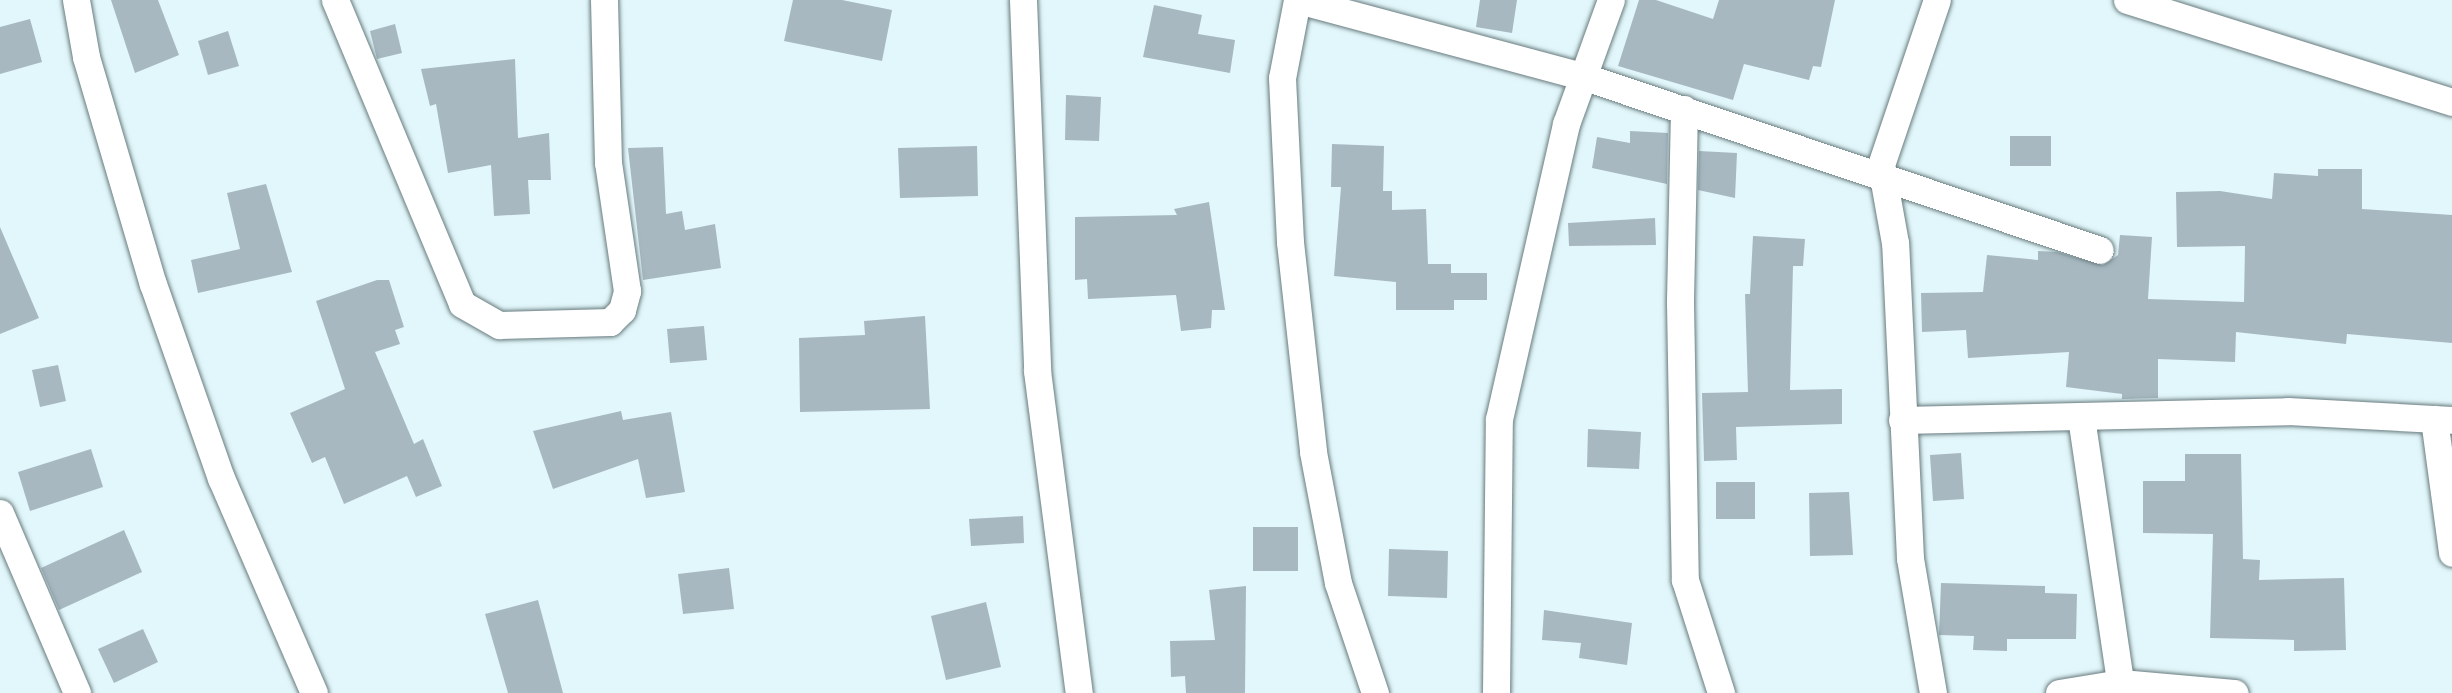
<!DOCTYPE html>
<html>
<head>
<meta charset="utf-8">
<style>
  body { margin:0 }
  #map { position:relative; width:2452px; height:693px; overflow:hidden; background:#e2f7fb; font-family:Roboto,sans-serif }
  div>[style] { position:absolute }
  .building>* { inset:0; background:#a7b8c1 }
  .roads { filter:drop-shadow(0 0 2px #687b7e) drop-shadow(0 0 2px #687b7e) }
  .street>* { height:27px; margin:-13.5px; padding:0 13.5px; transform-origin:13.5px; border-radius:13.5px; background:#fff }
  span { translate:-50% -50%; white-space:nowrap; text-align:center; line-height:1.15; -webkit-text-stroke:5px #fff; paint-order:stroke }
</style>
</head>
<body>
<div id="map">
  <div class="building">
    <div style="clip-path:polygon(111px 0,158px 0,179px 55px,135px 73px)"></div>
    <div style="clip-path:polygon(793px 0,842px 0,892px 10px,882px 61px,784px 41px)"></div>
    <div style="clip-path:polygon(1480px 0,1517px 0,1512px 33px,1476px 27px)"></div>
    <div style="clip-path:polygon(1639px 0,1656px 0,1713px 19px,1719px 0,1835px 0,1821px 67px,1813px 66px,1809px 80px,1744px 64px,1733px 100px,1618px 66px)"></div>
    <div style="clip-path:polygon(1154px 5px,1202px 15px,1198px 34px,1235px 40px,1230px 73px,1143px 57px)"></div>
    <div style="clip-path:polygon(30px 19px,42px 62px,0 74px,0 27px)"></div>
    <div style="clip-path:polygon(395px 24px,402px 53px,377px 59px,370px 31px)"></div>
    <div style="clip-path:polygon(228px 31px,239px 66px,208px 75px,198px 41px)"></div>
    <div style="clip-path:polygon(515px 59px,518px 138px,549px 133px,551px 180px,528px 180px,530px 214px,494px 216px,491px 165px,448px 173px,436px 104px,430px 106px,421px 69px)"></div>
    <div style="clip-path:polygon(1066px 95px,1101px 97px,1099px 141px,1065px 140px)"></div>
    <div style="clip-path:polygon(1630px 131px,1668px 133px,1667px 184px,1592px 168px,1597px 137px,1630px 143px)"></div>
    <div style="clip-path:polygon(2010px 136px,2051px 136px,2051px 166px,2010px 166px)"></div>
    <div style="clip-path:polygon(1332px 144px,1384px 146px,1383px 191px,1392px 191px,1392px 210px,1426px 209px,1428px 264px,1451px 264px,1451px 273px,1487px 273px,1487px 300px,1454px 300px,1454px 310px,1396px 310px,1396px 282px,1334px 276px,1341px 187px,1331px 187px)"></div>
    <div style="clip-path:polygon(977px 146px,978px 196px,900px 198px,898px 148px)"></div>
    <div style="clip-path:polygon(663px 147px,666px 214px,682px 211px,685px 230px,715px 224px,721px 268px,643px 280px,628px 148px)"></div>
    <div style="clip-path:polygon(1699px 151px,1737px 153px,1735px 198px,1698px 190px)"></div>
    <div style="clip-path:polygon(2318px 169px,2362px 169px,2362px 209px,2452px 215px,2452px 343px,2347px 334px,2346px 344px,2236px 332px,2235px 362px,2158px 359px,2158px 398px,2122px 399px,2122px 394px,2066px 387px,2069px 352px,1968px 358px,1966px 330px,1922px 332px,1921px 293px,1983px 292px,1987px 255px,2038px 260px,2038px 251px,2057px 252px,2103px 265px,2118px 255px,2120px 235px,2152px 237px,2148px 299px,2244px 302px,2245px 246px,2177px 247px,2176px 192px,2220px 191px,2272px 199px,2274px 173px,2318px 176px)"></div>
    <div style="clip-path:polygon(266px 184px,292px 272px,198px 293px,191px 260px,240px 249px,227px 193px)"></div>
    <div style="clip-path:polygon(1209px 202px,1225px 310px,1212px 310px,1211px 328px,1181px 331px,1176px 295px,1088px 299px,1087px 279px,1075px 280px,1075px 217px,1177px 215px,1174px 209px)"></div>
    <div style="clip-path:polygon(1655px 218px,1656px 245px,1569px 246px,1568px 223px)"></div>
    <div style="clip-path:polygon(0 227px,39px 318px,0 334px)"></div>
    <div style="clip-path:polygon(1753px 236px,1805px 239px,1803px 266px,1793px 266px,1790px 390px,1842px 389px,1842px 424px,1736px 427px,1737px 460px,1704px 461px,1702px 393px,1748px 392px,1745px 294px,1750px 294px)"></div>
    <div style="clip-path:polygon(377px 280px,389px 280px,404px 327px,395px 330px,400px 344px,375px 352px,414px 444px,423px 439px,442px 486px,416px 497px,407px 476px,344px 504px,325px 457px,312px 463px,290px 413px,345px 389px,316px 301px)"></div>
    <div style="clip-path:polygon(925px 316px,930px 409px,800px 412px,799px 338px,865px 335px,864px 321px)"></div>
    <div style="clip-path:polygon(704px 326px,707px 360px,670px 363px,667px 329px)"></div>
    <div style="clip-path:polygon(58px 365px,66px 401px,40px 407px,32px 370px)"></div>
    <div style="clip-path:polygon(621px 411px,623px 420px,671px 412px,685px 492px,646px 498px,638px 459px,553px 489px,533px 431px)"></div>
    <div style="clip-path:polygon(1588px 429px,1641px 432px,1639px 469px,1587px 467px)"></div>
    <div style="clip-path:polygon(91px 449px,103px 487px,30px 511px,18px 472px)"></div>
    <div style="clip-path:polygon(1961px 453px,1964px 499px,1933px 501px,1930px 455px)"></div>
    <div style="clip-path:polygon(2185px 454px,2241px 454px,2243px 559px,2260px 560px,2259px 580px,2344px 578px,2346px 650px,2294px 651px,2294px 640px,2210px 638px,2213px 534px,2143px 533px,2143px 481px,2185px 481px)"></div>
    <div style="clip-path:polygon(1716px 482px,1755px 482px,1755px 519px,1716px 519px)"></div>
    <div style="clip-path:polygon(1849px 492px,1853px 555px,1810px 556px,1809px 493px)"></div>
    <div style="clip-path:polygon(1023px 516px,1024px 543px,971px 546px,969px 519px)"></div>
    <div style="clip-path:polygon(1253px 527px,1298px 527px,1298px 571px,1253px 571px)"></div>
    <div style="clip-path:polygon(124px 530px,142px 572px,59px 610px,41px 568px)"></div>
    <div style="clip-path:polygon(1389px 549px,1448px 551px,1447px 598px,1388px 596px)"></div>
    <div style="clip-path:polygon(729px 568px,734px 609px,683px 614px,678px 574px)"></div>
    <div style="clip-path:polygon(1941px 583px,2045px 586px,2045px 593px,2077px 594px,2076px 639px,2007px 639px,2007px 651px,1973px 650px,1974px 636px,1939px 635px)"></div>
    <div style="clip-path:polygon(1246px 586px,1245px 693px,1186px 693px,1185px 676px,1171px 677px,1170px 641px,1215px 640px,1209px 590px)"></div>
    <div style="clip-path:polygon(538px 600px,563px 693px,508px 693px,485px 614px)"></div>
    <div style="clip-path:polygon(986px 602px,1001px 667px,946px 680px,931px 616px)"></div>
    <div style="clip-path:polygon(1544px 610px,1632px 623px,1627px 665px,1579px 658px,1581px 643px,1542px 640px)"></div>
    <div style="clip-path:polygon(143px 629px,158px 662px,114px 683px,98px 649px)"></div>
  </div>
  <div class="roads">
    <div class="street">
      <div style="left:76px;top:0;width:58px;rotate:80deg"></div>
      <div style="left:86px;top:57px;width:237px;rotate:73.6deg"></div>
      <div style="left:153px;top:284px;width:206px;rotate:70.7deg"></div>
      <div style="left:221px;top:478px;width:234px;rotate:66.6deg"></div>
      <div style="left:335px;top:0;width:329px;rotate:67.3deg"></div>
      <div style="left:462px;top:304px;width:43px;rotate:29.6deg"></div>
      <div style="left:499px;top:325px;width:111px;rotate:-1.5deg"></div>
      <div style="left:610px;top:322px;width:17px;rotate:-45deg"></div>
      <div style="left:622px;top:310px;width:20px;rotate:-75deg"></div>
      <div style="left:627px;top:291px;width:129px;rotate:-98.4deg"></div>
      <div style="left:608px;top:163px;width:163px;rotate:-91.4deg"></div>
      <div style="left:1023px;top:0;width:371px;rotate:87.8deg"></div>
      <div style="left:1037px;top:371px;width:325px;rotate:82.6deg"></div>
      <div style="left:1297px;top:0;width:79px;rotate:100.9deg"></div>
      <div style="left:1282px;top:78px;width:164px;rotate:87.2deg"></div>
      <div style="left:1290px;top:242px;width:211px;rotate:83.7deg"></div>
      <div style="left:1313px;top:452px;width:133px;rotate:79.2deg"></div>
      <div style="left:1338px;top:583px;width:116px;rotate:71.4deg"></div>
      <div style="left:1298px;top:0;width:294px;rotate:15deg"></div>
      <div style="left:1582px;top:76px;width:546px;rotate:18.57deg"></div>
      <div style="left:2127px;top:0;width:341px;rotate:17.4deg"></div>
      <div style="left:1684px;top:109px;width:194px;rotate:91.2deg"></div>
      <div style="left:1680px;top:303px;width:277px;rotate:89deg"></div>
      <div style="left:1685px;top:580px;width:119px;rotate:72.3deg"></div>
      <div style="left:2081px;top:417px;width:279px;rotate:81.6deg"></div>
      <div style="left:2434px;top:419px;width:135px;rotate:82.3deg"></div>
      <div style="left:1902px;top:420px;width:386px;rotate:-1.3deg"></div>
      <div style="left:2288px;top:411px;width:164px;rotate:3.1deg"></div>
      <div style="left:0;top:513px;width:196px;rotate:66.8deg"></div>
      <div style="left:1496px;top:693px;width:274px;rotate:-89.4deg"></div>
      <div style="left:1499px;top:419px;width:303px;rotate:-77.2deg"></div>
      <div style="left:1566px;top:124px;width:132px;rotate:-70.1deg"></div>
      <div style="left:1933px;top:693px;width:137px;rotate:-99.7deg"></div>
      <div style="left:1910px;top:558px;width:315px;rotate:-92.7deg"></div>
      <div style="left:1895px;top:243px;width:79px;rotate:-100.2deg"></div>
      <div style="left:1881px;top:165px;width:174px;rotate:-71.3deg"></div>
      <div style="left:2059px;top:693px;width:62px;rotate:-9.3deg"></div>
      <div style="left:2120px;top:683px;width:115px;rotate:5deg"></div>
    </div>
  </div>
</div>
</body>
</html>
